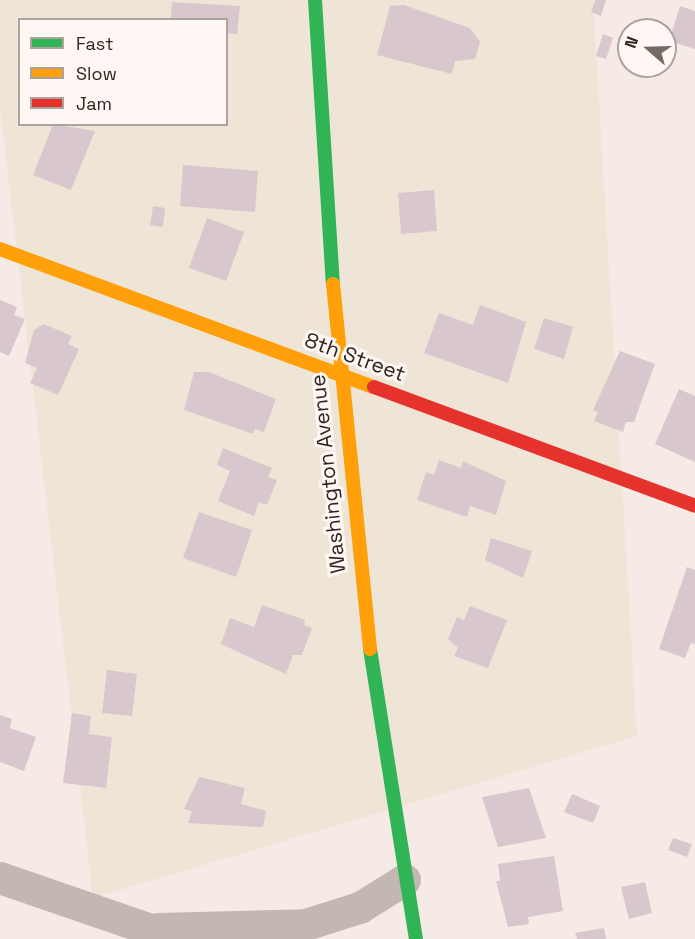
<!DOCTYPE html>
<html>
<head>
<meta charset="utf-8">
<style>
  body { margin:0 }
  #map { position:relative; width:695px; height:939px; overflow:hidden; background:#f5eae5; font-family:"Space Grotesk",sans-serif }
  div>[style] { position:absolute }
  .commercial>* { inset:0; background:#efe5d7 }
  .building>* { inset:0; background:#d9c7ce }
  .street>* { height:32px; margin:-16px; padding:0 16px; transform-origin:16px; border-radius:16px; background:#c3b7b2 }
  .fast>* { height:14px; margin:-7px; padding:0 7px; transform-origin:7px; border-radius:7px; background:#30b455 }
  .slow>* { height:14px; margin:-7px; padding:0 7px; transform-origin:7px; border-radius:7px; background:#ff9f0a }
  .jam>* { height:14px; margin:-7px; padding:0 7px; transform-origin:7px; border-radius:7px; background:#e5322d }
  span { translate:-50% -50%; white-space:nowrap; text-align:center; line-height:1.15; -webkit-text-stroke:6px #fef7f4; paint-order:stroke }
  .street-label { font-size:21px; color:#30241f }
  .legend { position:absolute; left:18px; top:18px; width:210px; height:108px; box-sizing:border-box; background:#fef7f4; border:2px solid #aca39f; margin:0; padding:8px 10px; list-style:none; font-size:18px; color:#30241f }
  .legend li { display:flex; align-items:center; gap:12px; height:30px }
  .legend b { width:30px; border:2px solid #aca39f }
  .north { position:absolute; left:617px; top:18px; width:60px; height:60px; box-sizing:border-box; background:#fef7f4; border:2px solid #aca39f; border-radius:50%; rotate:290deg; font-size:16px; font-weight:700; line-height:24px; text-align:center; color:#30241f }
  .north::after { content:''; display:block; margin:auto; width:21px; height:27px; background:#756964; clip-path:polygon(50% 0,100% 100%,50% 72%,0 100%) }
</style>
</head>
<body>
<div id="map">
  <div class="commercial">
    <div style="clip-path:polygon(evenodd,0 0,593px 0,637px 736px,93px 898px,0 107px,0 0,20px 20px,226px 20px,226px 124px,20px 124px,20px 20px)"></div>
  </div>
  <div class="building">
    <div style="clip-path:polygon(595px 0,606px 0,601px 16px,591px 12px)"></div>
    <div style="clip-path:polygon(172px 2px,240px 6px,237px 34px,226px 33px,226px 20px,171px 18px)"></div>
    <div style="clip-path:polygon(404px 5px,470px 28px,480px 42px,475px 59px,455px 61px,452px 74px,377px 55px,390px 6px)"></div>
    <div style="clip-path:polygon(680px 6px,695px 11px,695px 49px,669px 41px)"></div>
    <div style="clip-path:polygon(603px 34px,613px 38px,606px 59px,596px 56px)"></div>
    <div style="clip-path:polygon(53px 124px,95px 131px,71px 190px,33px 175px)"></div>
    <div style="clip-path:polygon(183px 165px,258px 171px,255px 212px,180px 206px)"></div>
    <div style="clip-path:polygon(434px 190px,437px 231px,401px 234px,398px 193px)"></div>
    <div style="clip-path:polygon(153px 206px,165px 208px,163px 227px,150px 225px)"></div>
    <div style="clip-path:polygon(207px 218px,244px 232px,226px 281px,189px 268px)"></div>
    <div style="clip-path:polygon(0 300px,17px 307px,14px 315px,25px 319px,9px 356px,0 352px)"></div>
    <div style="clip-path:polygon(480px 305px,526px 322px,508px 383px,424px 353px,439px 313px,473px 325px)"></div>
    <div style="clip-path:polygon(544px 318px,573px 327px,564px 359px,534px 349px)"></div>
    <div style="clip-path:polygon(44px 324px,72px 336px,68px 344px,79px 349px,58px 395px,30px 383px,37px 368px,25px 363px,34px 330px)"></div>
    <div style="clip-path:polygon(620px 351px,655px 364px,634px 422px,626px 422px,623px 432px,594px 421px,598px 412px,593px 410px)"></div>
    <div style="clip-path:polygon(194px 372px,209px 372px,276px 399px,264px 432px,255px 429px,253px 434px,184px 410px)"></div>
    <div style="clip-path:polygon(679px 389px,695px 396px,695px 462px,655px 444px)"></div>
    <div style="clip-path:polygon(223px 448px,272px 468px,268px 477px,277px 480px,267px 505px,259px 502px,254px 516px,218px 501px,230px 471px,217px 465px)"></div>
    <div style="clip-path:polygon(439px 460px,461px 468px,463px 461px,506px 481px,496px 515px,470px 506px,467px 517px,417px 500px,426px 472px,434px 475px)"></div>
    <div style="clip-path:polygon(199px 512px,252px 530px,236px 577px,183px 558px)"></div>
    <div style="clip-path:polygon(491px 538px,532px 551px,523px 578px,485px 560px)"></div>
    <div style="clip-path:polygon(687px 567px,695px 570px,695px 644px,691px 643px,685px 658px,659px 649px)"></div>
    <div style="clip-path:polygon(262px 605px,305px 620px,304px 625px,312px 628px,302px 655px,293px 655px,286px 674px,221px 644px,230px 618px,254px 627px)"></div>
    <div style="clip-path:polygon(470px 606px,507px 620px,488px 668px,454px 656px,458px 648px,448px 639px,457px 617px,464px 620px)"></div>
    <div style="clip-path:polygon(107px 670px,137px 674px,132px 716px,102px 713px)"></div>
    <div style="clip-path:polygon(72px 713px,91px 716px,89px 734px,112px 737px,106px 788px,63px 783px)"></div>
    <div style="clip-path:polygon(0 715px,12px 719px,10px 728px,36px 737px,24px 771px,0 762px)"></div>
    <div style="clip-path:polygon(199px 777px,245px 788px,241px 804px,266px 811px,263px 827px,188px 823px,192px 811px,184px 809px)"></div>
    <div style="clip-path:polygon(529px 788px,546px 838px,498px 847px,482px 797px)"></div>
    <div style="clip-path:polygon(572px 794px,600px 806px,593px 823px,564px 812px)"></div>
    <div style="clip-path:polygon(673px 838px,692px 844px,687px 857px,668px 850px)"></div>
    <div style="clip-path:polygon(554px 856px,563px 911px,528px 917px,529px 924px,508px 927px,496px 881px,500px 881px,498px 864px)"></div>
    <div style="clip-path:polygon(645px 882px,652px 913px,629px 919px,621px 887px)"></div>
    <div style="clip-path:polygon(604px 928px,606px 939px,577px 939px,575px 933px)"></div>
  </div>
  <div class="street">
    <div style="left:0;top:878px;width:187px;rotate:19deg"></div>
    <div style="left:158px;top:929px;width:148px;rotate:-1.5deg"></div>
    <div style="left:306px;top:925px;width:57px;rotate:-17.5deg"></div>
    <div style="left:360px;top:908px;width:53px;rotate:-31.9deg"></div>
  </div>
  <div class="fast">
    <div style="left:315px;top:0;width:285px;rotate:86.4deg"></div>
    <div style="left:370px;top:649px;width:294px;rotate:81deg"></div>
  </div>
  <div class="slow">
    <div style="left:0;top:249px;width:399px;rotate:20.3deg"></div>
    <div style="left:333px;top:284px;width:367px;rotate:84.2deg"></div>
  </div>
  <div class="jam">
    <div style="left:374px;top:387px;width:342px;rotate:20.3deg"></div>
  </div>
  <div class="street-label">
    <span style="left:355px;top:357px;rotate:20deg">8th Street</span>
    <span style="left:328px;top:474px;rotate:-96deg">Washington Avenue</span>
  </div>
  <ul class="legend">
  <li><b style="height:8px;background:#30b455"></b>Fast</li>
  <li><b style="height:8px;background:#ff9f0a"></b>Slow</li>
  <li><b style="height:8px;background:#e5322d"></b>Jam</li>
  </ul>
  <div class="north">N</div>
</div>
</body>
</html>
